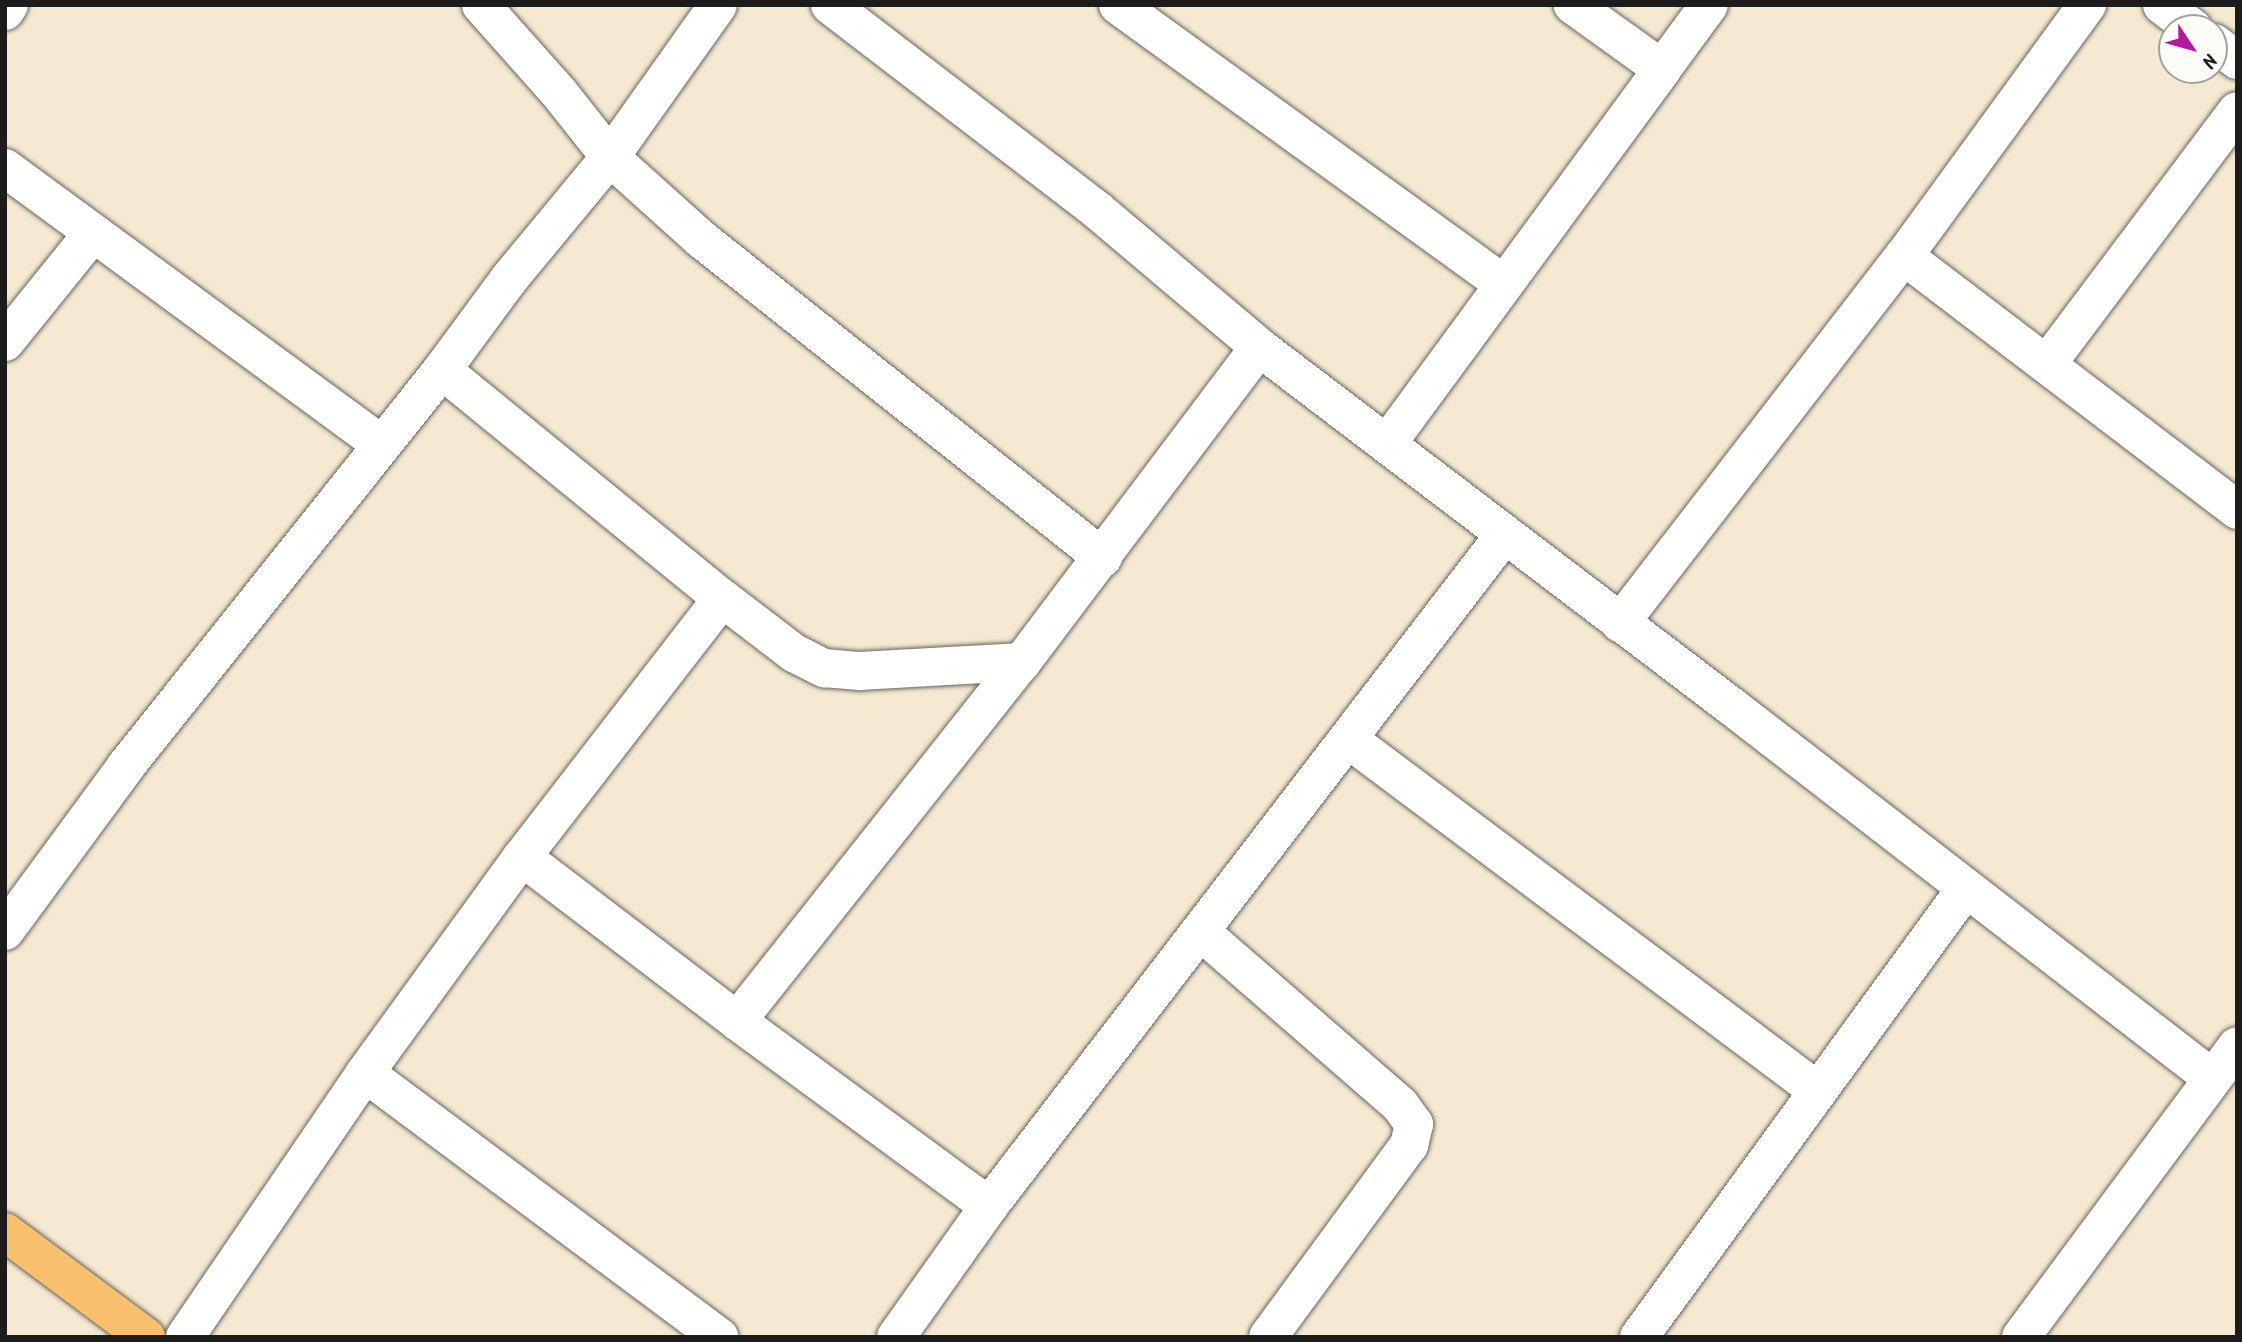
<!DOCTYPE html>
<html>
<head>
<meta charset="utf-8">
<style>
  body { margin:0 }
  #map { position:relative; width:2242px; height:1342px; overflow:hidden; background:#f5e9d2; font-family:Kalam,sans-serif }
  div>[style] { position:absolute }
  .roads { filter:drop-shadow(0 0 2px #68645c) drop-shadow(0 0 2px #68645c) }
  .minor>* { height:38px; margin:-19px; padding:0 19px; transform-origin:19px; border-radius:19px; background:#fff }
  .highway>* { height:38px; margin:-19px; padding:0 19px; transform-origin:19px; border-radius:19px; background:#f8bf6c }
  span { translate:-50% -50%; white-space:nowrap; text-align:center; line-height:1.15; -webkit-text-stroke:6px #fdfcf7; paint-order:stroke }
  .frame { position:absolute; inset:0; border:7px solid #1c1c1c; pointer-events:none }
  .north { position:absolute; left:2158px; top:14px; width:70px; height:70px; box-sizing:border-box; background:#fdfcf7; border:2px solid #a3a29f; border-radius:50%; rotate:126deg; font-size:19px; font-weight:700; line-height:28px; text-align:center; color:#1c1c1c }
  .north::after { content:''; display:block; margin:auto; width:24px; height:32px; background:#b5179e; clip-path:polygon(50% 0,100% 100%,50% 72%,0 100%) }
</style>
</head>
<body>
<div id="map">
  <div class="roads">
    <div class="minor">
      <div style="left:481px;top:5px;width:119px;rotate:48.4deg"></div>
      <div style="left:560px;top:94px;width:80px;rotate:51.6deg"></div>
      <div style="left:610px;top:157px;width:122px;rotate:42deg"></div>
      <div style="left:701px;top:239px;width:513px;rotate:38.43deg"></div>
      <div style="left:830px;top:5px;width:337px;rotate:37.5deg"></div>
      <div style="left:1097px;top:210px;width:212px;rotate:40.2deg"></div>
      <div style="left:1259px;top:347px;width:593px;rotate:37.26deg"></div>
      <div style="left:1731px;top:706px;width:608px;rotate:37.72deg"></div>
      <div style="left:1118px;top:5px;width:474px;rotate:35.9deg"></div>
      <div style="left:2162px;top:5px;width:39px;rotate:37deg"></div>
      <div style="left:5px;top:11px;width:7px;rotate:-56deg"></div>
      <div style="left:2214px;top:43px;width:29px;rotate:36deg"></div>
      <div style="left:1662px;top:69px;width:79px;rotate:-53.7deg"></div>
      <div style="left:5px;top:168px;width:466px;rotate:36.3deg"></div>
      <div style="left:1904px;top:256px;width:419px;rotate:37.3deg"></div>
      <div style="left:5px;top:342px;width:140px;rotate:-51.1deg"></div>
      <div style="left:2047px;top:364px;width:316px;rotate:-53.1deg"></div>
      <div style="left:442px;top:370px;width:361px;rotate:39.2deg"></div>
      <div style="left:1387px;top:444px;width:465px;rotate:-53.7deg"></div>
      <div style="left:1662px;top:69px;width:110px;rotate:-144.3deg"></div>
      <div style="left:1620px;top:623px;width:464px;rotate:-52.3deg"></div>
      <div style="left:1904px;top:256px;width:311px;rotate:-53.9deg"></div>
      <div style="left:1348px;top:739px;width:587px;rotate:36.83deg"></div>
      <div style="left:522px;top:857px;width:270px;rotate:37.3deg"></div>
      <div style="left:737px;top:1021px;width:313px;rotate:36.3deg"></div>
      <div style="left:5px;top:931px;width:205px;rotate:-53.7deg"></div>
      <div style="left:126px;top:766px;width:507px;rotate:-51.41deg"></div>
      <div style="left:442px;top:370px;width:113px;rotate:-53.6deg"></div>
      <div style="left:509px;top:279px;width:158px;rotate:-50.4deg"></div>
      <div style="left:610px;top:157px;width:186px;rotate:-54.6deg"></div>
      <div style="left:1201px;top:932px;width:264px;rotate:41deg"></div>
      <div style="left:1400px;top:1105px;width:24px;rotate:54deg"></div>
      <div style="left:1414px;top:1124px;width:22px;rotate:103deg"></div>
      <div style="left:1409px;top:1145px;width:238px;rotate:126.3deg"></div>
      <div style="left:737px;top:1021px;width:458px;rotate:-51.6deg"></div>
      <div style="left:1022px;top:662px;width:394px;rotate:-53deg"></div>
      <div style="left:365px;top:1073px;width:442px;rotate:36.7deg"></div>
      <div style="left:185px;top:1337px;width:320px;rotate:-55.7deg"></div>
      <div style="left:365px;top:1073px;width:267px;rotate:-54deg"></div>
      <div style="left:522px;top:857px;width:327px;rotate:-52.3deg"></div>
      <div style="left:722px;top:598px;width:91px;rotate:37.4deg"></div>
      <div style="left:794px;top:653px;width:34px;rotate:27deg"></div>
      <div style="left:824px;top:668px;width:36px;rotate:5deg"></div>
      <div style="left:860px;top:671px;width:162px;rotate:-3.2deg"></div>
      <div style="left:896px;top:1337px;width:161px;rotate:-54.6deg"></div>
      <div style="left:989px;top:1206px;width:847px;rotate:-52.48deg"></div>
      <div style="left:1639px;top:1337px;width:555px;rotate:-53.93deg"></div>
      <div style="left:2021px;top:1337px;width:362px;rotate:-53.4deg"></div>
    </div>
    <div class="highway">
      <div style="left:5px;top:1232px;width:176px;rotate:36.7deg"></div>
    </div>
  </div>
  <div class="frame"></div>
  <div class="north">N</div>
</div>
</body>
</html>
